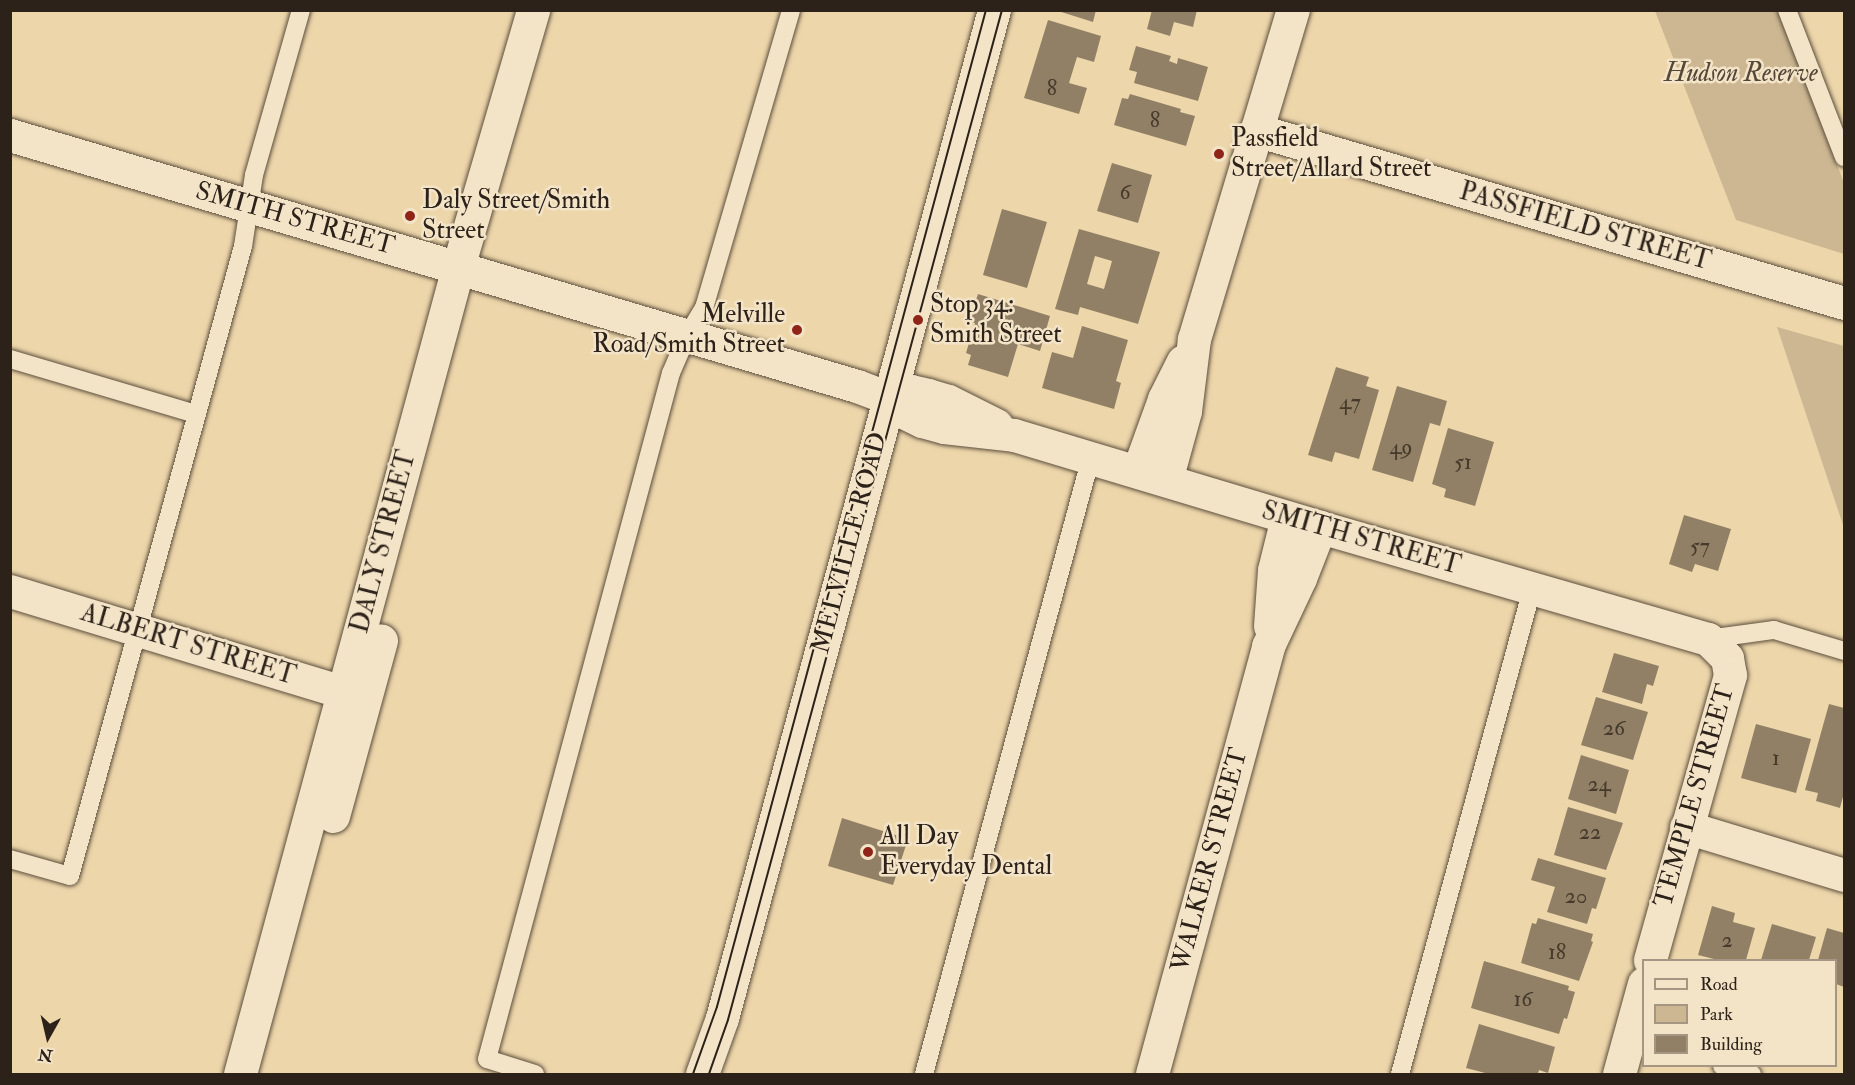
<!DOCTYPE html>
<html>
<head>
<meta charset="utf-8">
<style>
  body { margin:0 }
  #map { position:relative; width:1855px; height:1085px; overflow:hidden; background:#edd6aa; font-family:"IM FELL Double Pica",serif }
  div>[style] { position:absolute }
  .green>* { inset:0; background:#ccb792 }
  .building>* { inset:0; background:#918065 }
  .roads { filter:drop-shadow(0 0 2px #5d4f3e) drop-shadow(0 0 2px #5d4f3e) }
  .service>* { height:18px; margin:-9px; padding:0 9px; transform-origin:9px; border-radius:9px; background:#f3e4c8 }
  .minor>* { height:33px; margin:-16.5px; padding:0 16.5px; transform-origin:16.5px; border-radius:16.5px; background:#f3e4c8 }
  .secondary>* { height:33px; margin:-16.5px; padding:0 16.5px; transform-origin:16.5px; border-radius:16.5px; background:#f3e4c8 }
  .tram>* { height:1.5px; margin:-0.75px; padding:0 0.75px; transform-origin:0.75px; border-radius:0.75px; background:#2d221a }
  .dots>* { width:16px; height:16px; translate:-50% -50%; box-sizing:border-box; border:3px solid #f3e4c8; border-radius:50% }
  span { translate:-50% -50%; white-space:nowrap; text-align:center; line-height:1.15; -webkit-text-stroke:5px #f3e4c8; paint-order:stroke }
  .number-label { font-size:22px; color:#463a2d }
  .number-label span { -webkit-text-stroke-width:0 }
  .park-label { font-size:26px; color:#554738; font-style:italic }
  .poi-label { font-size:26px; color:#2d221a }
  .left { translate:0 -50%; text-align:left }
  .right { translate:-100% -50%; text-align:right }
  .street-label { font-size:26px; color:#2d221a }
  .frame { position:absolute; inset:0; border:12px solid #2d221a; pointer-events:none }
  .legend { position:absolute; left:1642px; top:959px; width:195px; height:108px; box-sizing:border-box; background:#f3e4c8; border:2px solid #a49682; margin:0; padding:8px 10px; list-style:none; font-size:18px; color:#2d221a }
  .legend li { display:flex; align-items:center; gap:12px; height:30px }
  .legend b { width:30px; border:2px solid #a49682 }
  .north { position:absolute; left:18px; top:1007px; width:60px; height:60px; -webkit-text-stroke:4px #f3e4c8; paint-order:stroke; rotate:188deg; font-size:16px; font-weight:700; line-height:24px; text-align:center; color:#2d221a }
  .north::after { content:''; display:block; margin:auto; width:21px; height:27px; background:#2d221a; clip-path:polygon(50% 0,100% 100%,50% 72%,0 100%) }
</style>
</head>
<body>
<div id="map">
  <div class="green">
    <div style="clip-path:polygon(1655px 11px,1778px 11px,1844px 183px,1844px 254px,1736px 220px)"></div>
    <div style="clip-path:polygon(1777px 327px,1844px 346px,1844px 528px)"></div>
  </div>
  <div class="building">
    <div style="clip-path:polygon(1055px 10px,1096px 10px,1093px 22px)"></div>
    <div style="clip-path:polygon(1152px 10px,1197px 10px,1193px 27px,1174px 22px,1170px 36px,1147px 29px)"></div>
    <div style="clip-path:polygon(1048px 20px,1101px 36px,1094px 62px,1077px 57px,1069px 83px,1087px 88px,1079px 114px,1024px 98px)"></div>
    <div style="clip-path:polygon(1136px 46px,1171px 56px,1169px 61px,1177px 64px,1178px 58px,1208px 67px,1198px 101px,1134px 83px,1137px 72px,1129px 70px)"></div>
    <div style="clip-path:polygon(1130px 94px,1181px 109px,1180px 112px,1195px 116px,1186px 146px,1114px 125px,1122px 98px,1128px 99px)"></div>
    <div style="clip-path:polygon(1112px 163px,1152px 175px,1138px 223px,1097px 211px)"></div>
    <div style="clip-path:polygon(1002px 209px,1047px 222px,1027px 288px,983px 275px)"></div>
    <div style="clip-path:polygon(evenodd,1079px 229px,1160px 252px,1138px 324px,1080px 307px,1078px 315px,1055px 309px,1079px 229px,1095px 256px,1112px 261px,1104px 289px,1087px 284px,1095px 256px)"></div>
    <div style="clip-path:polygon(978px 294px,1050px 316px,1040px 351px,1018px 344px,1008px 377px,968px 365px,971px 355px,966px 353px,975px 323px,969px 321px)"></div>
    <div style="clip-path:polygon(1082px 326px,1128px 340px,1116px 381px,1121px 383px,1114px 409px,1042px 388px,1052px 352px,1073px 358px)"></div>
    <div style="clip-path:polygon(1336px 367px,1369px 377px,1366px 386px,1379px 390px,1359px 459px,1335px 452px,1332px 462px,1308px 455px)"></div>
    <div style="clip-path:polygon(1397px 386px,1447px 401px,1440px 426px,1430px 423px,1413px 482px,1372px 470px)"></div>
    <div style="clip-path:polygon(1448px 428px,1494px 442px,1475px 506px,1444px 497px,1446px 489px,1432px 484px)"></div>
    <div style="clip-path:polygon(1684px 515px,1731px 529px,1718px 571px,1695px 564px,1692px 572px,1669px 564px)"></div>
    <div style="clip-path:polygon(1614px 653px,1659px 666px,1653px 686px,1647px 684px,1642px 704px,1602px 692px)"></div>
    <div style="clip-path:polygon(1596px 697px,1648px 712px,1633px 760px,1581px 745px)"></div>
    <div style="clip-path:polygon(1829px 704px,1844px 708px,1844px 793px,1840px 808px,1816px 801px,1818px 793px,1805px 790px)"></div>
    <div style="clip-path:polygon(1756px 724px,1811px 739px,1796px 793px,1741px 778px)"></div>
    <div style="clip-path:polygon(1581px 755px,1629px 770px,1616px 814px,1568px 799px)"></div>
    <div style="clip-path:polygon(1568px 807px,1623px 823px,1606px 870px,1554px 855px)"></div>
    <div style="clip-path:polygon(842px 818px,908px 839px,893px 885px,828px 866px)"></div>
    <div style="clip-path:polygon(1538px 858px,1606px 878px,1596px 909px,1592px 908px,1587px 924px,1547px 912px,1555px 887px,1531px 880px)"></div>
    <div style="clip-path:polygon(1712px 906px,1735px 913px,1733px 922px,1755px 928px,1746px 960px,1718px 960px,1698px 955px)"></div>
    <div style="clip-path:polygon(1538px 918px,1593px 934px,1591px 941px,1593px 942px,1579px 981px,1521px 963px,1532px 923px,1536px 924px)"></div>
    <div style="clip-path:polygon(1772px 924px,1816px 937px,1809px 960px,1761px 960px)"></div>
    <div style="clip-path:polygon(1827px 928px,1844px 933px,1844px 987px,1836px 984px,1836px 960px,1818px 960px)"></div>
    <div style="clip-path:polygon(1484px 961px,1569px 986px,1568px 990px,1575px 992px,1567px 1019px,1564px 1018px,1559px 1034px,1471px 1008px)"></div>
    <div style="clip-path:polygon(1479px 1024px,1555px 1047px,1548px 1073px,1539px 1070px,1538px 1074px,1489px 1074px,1466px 1068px)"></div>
  </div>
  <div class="roads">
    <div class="service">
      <div style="left:1787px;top:10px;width:158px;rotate:68.8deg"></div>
      <div style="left:10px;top:359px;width:194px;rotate:16.5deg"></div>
      <div style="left:1708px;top:639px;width:67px;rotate:-7.8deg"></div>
      <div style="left:1774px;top:630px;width:73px;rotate:16.7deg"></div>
      <div style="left:10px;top:859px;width:62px;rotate:15.8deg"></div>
      <div style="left:70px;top:876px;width:653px;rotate:-74.64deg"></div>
      <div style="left:243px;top:246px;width:72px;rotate:-81.2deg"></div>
      <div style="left:254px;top:175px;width:172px;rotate:-74.1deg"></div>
      <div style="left:1722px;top:1066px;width:31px;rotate:15deg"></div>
      <div style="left:535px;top:1074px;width:50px;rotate:-162.6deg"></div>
      <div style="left:487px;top:1059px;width:710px;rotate:-74.99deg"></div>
      <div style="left:671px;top:373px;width:40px;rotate:-66.6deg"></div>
      <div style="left:687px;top:336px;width:33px;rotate:-59deg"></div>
      <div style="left:704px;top:308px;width:310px;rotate:-73.7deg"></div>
      <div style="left:924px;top:1074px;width:639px;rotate:-74.85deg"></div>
      <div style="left:1400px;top:1074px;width:503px;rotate:-74.77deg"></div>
    </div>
    <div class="minor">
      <div style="left:1256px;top:130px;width:613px;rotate:16.39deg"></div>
      <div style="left:10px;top:135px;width:883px;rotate:16.51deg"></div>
      <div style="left:857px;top:386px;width:34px;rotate:21deg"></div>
      <div style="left:889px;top:398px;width:12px;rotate:59deg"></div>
      <div style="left:895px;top:408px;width:30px;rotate:26deg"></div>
      <div style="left:922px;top:421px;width:23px;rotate:15deg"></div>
      <div style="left:944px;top:427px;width:70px;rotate:6.5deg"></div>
      <div style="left:1014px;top:435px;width:320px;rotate:16.7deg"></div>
      <div style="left:1320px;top:527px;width:404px;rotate:16.1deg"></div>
      <div style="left:1708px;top:639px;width:27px;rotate:45deg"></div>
      <div style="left:1727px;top:658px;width:17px;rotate:80deg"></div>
      <div style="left:1730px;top:675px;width:296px;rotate:105.7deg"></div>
      <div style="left:889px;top:398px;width:23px;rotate:-18deg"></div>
      <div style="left:911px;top:391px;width:17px;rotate:13deg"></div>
      <div style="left:928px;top:395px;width:21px;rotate:17deg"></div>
      <div style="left:948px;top:401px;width:54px;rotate:26.6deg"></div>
      <div style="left:1138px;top:471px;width:77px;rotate:-70.1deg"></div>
      <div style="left:1164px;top:399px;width:42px;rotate:-63.4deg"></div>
      <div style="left:1166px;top:480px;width:72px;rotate:-74.6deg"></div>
      <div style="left:1185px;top:411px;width:73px;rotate:-82.9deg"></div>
      <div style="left:1194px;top:339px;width:344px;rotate:-73.3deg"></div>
      <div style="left:10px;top:591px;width:369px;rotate:16.9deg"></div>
      <div style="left:1270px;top:626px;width:56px;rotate:-85.9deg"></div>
      <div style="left:1274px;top:570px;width:54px;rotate:-76deg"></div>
      <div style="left:333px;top:816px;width:182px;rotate:-74.7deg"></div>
      <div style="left:1686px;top:827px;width:165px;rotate:16.9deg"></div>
      <div style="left:240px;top:1074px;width:836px;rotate:-74.88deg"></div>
      <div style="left:458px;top:267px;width:268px;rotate:-73.7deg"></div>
      <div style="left:1152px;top:1074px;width:443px;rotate:-74.8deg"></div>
      <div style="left:1268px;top:646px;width:75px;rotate:-64.8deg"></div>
      <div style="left:1300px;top:578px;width:55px;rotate:-68.6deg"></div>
      <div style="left:1619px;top:1074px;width:94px;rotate:-74.6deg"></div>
    </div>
    <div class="secondary">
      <div style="left:702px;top:1074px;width:59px;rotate:-70.3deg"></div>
      <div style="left:722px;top:1018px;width:1044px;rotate:-74.9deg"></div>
    </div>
  </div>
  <div class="tram">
    <div style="left:693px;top:1074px;width:71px;rotate:-70.3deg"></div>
    <div style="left:717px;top:1007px;width:1033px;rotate:-74.9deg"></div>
    <div style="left:709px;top:1074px;width:57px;rotate:-70.6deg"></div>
    <div style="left:728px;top:1020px;width:1047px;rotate:-74.82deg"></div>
  </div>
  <div class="dots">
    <div style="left:1219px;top:154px;background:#8f2418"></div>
    <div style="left:410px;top:216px;background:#8f2418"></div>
    <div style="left:918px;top:320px;background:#8f2418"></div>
    <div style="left:797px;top:330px;background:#8f2418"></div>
    <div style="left:868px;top:852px;background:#8f2418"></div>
  </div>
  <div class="number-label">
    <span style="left:1052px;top:89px">8</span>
    <span style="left:1155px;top:121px">8</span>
    <span style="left:1125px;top:193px">6</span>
    <span style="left:1350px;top:403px">47</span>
    <span style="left:1401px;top:448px">49</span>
    <span style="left:1463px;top:463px">51</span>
    <span style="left:1700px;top:547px">57</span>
    <span style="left:1614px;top:729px">26</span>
    <span style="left:1776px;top:759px">1</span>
    <span style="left:1599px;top:785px">24</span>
    <span style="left:1590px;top:833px">22</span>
    <span style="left:1576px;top:897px">20</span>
    <span style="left:1727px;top:941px">2</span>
    <span style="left:1557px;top:953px">18</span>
    <span style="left:1523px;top:1000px">16</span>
  </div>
  <div class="park-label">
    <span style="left:1741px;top:74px">Hudson Reserve</span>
  </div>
  <div class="poi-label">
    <span class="left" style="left:1231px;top:154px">Passfield<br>Street/Allard Street</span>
    <span class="left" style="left:422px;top:216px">Daly Street/Smith<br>Street</span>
    <span class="left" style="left:930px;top:320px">Stop 34:<br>Smith Street</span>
    <span class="right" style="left:785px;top:330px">Melville<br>Road/Smith Street</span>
    <span class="left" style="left:880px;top:852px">All Day<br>Everyday Dental</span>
  </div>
  <div class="street-label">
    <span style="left:295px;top:219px;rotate:16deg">SMITH STREET</span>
    <span style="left:1585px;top:227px;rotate:16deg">PASSFIELD STREET</span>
    <span style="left:1361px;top:539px;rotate:16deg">SMITH STREET</span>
    <span style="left:384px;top:542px;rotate:-75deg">DALY STREET</span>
    <span style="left:850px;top:543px;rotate:-75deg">MELVILLE ROAD</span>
    <span style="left:188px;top:645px;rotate:17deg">ALBERT STREET</span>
    <span style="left:1695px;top:796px;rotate:-74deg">TEMPLE STREET</span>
    <span style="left:1210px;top:860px;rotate:-75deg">WALKER STREET</span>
  </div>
  <div class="frame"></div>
  <ul class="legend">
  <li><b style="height:8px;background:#f3e4c8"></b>Road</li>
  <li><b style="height:16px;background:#ccb792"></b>Park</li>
  <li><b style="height:16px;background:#918065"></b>Building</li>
  </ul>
  <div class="north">N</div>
</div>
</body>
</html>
